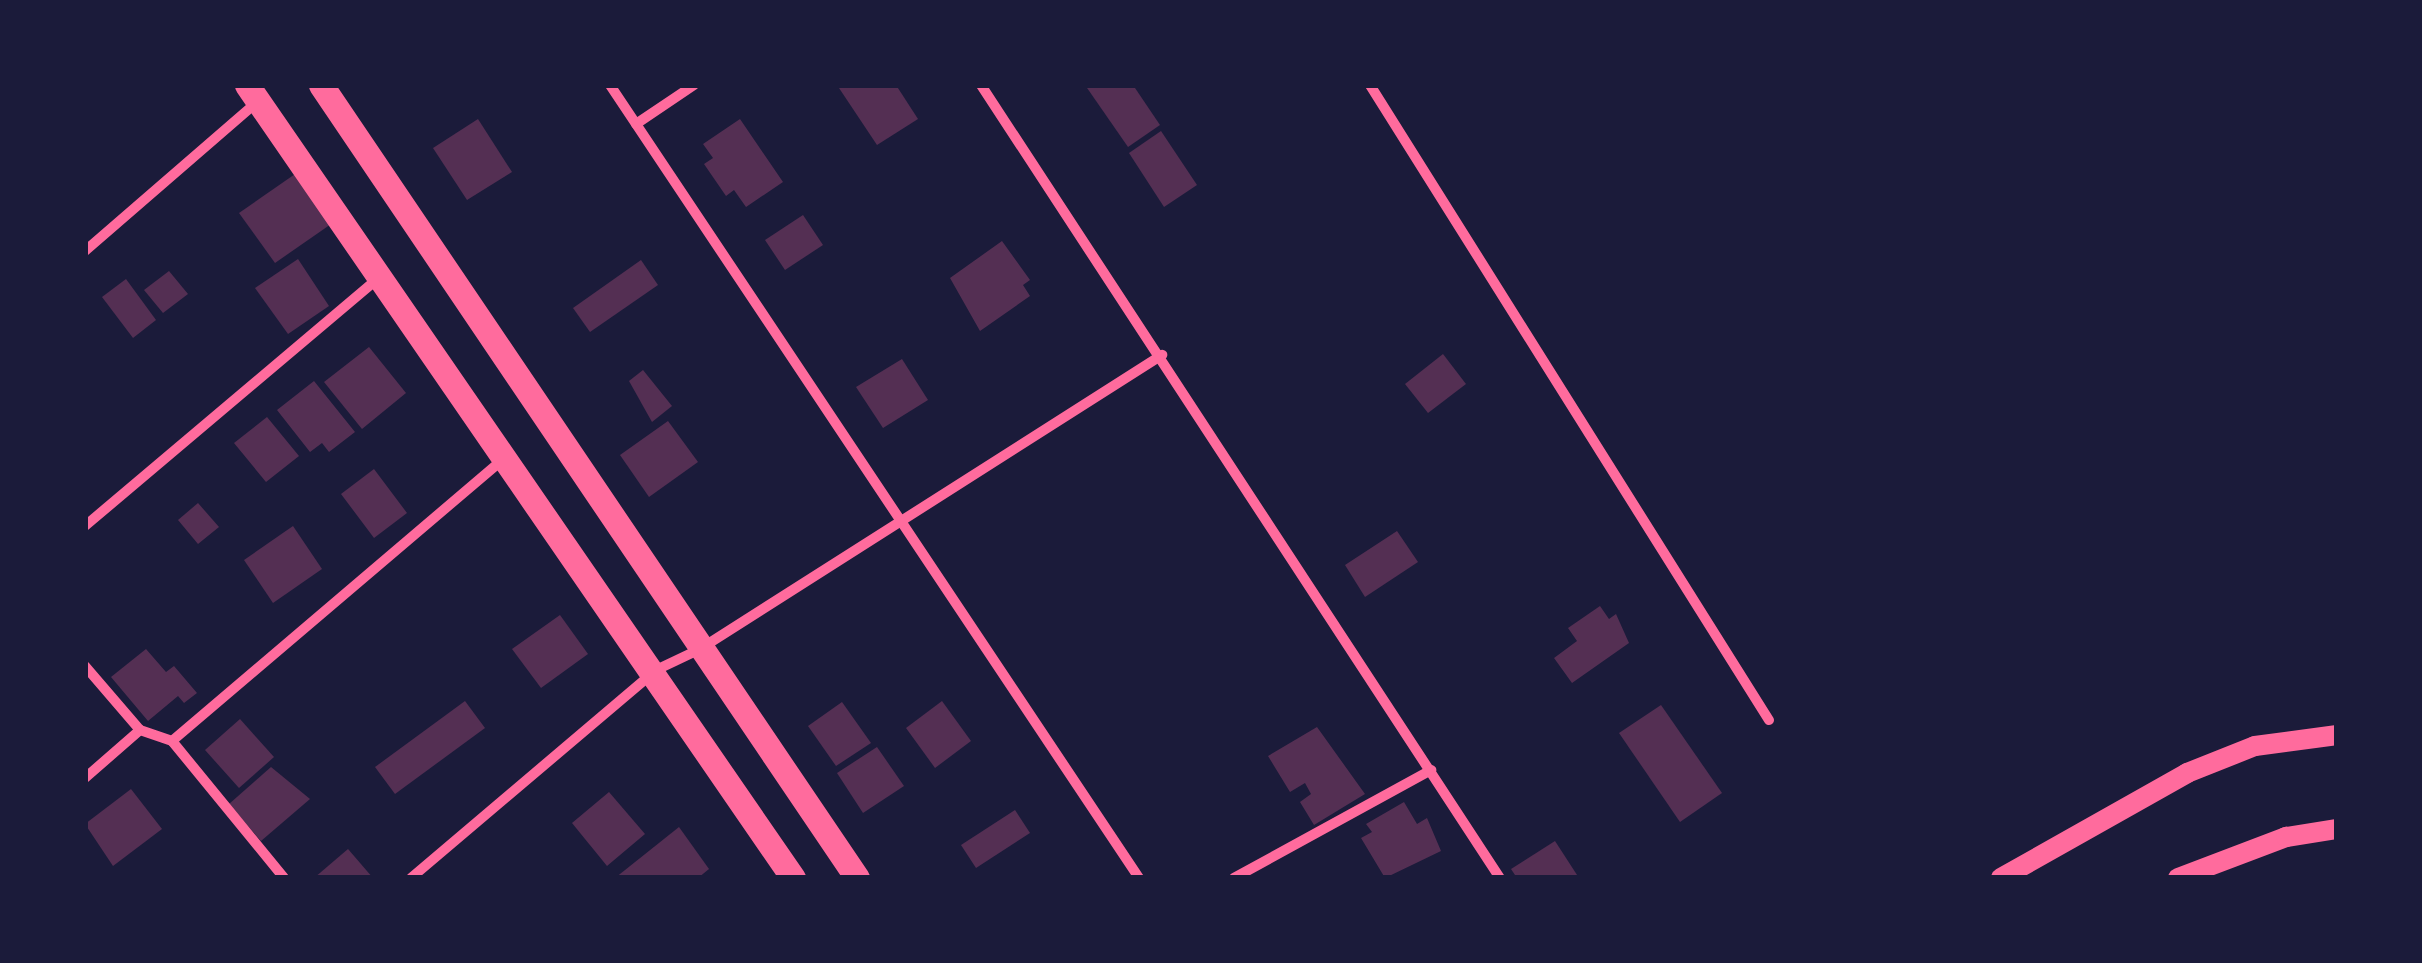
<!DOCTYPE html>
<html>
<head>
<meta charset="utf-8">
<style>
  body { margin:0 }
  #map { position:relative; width:2422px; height:963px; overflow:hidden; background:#1b1b3a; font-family:Spectral,serif }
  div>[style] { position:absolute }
  .building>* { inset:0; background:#542f53 }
  .minor>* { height:10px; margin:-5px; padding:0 5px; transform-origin:5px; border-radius:5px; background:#ff6b9d }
  .secondary>* { height:20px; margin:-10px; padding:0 10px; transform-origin:10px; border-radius:10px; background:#ff6b9d }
  .primary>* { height:25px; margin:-12.5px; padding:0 12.5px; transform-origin:12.5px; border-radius:12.5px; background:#ff6b9d }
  span { translate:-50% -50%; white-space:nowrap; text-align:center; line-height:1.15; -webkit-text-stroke:9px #1b1b3a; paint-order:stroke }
  .frame { position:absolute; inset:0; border:88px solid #1b1b3a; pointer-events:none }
</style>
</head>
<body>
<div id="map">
  <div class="building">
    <div style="clip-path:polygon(837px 85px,896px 85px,918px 119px,877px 145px)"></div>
    <div style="clip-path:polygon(1085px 85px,1133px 85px,1160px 125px,1128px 147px)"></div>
    <div style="clip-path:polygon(478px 119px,512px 172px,467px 200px,433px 148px)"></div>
    <div style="clip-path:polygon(740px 119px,783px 182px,746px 207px,734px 190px,726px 196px,704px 164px,713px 158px,703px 144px)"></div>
    <div style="clip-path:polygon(1161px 131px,1197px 185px,1164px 207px,1129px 153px)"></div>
    <div style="clip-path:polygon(298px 172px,334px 222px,275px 263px,239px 213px)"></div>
    <div style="clip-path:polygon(803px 215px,823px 245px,785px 270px,765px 240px)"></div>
    <div style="clip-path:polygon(1002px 241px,1030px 280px,1023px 285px,1030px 296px,980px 331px,950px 278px)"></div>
    <div style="clip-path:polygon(298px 259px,329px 306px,288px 334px,255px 288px)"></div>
    <div style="clip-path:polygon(641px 260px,658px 285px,590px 332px,573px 308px)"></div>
    <div style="clip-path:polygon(169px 271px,188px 294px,163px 313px,144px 290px)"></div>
    <div style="clip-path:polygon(126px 279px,156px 320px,133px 338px,102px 297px)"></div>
    <div style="clip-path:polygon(369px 347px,406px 393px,362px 429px,324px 382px)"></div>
    <div style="clip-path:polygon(1443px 354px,1466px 384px,1428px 413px,1405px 384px)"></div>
    <div style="clip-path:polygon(902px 359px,928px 400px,883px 428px,856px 387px)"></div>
    <div style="clip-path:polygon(643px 370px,672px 406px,652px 422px,629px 381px)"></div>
    <div style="clip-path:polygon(314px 381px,355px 432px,329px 452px,322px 443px,310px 452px,277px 410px)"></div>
    <div style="clip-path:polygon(267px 417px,299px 456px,266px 482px,234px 443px)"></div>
    <div style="clip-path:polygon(668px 421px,698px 462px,649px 497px,620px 455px)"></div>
    <div style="clip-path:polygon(374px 469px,407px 513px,374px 538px,341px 494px)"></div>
    <div style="clip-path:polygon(198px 503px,219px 527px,198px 544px,178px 520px)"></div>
    <div style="clip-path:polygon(293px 526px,322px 569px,273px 603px,244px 560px)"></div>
    <div style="clip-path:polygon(1397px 531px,1418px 562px,1365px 597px,1345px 565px)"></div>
    <div style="clip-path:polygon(1600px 606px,1609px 619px,1616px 614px,1629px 643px,1572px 683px,1554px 658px,1577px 641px,1568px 628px)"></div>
    <div style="clip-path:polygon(560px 615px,588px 654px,541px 688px,512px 649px)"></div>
    <div style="clip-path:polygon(146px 649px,166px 672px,174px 666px,197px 693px,184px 703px,178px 696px,148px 721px,111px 677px)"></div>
    <div style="clip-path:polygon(465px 701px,485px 728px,395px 794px,375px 767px)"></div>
    <div style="clip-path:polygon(942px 701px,971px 741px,935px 768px,906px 728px)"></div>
    <div style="clip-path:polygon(842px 702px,871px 743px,836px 766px,808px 726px)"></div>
    <div style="clip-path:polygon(1661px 705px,1722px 793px,1680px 822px,1619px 733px)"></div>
    <div style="clip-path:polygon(240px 719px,274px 757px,239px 788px,205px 750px)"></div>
    <div style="clip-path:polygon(1317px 727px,1365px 794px,1314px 825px,1300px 802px,1311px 794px,1305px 783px,1290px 792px,1268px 756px)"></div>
    <div style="clip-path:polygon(877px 747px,904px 786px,863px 813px,837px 773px)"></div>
    <div style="clip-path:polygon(271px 767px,310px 799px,261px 841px,229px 804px)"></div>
    <div style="clip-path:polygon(131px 789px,162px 829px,113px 866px,85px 824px)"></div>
    <div style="clip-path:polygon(609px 792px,645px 834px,607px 866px,572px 823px)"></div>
    <div style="clip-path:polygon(1404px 802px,1417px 824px,1427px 818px,1441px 851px,1385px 878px,1361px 838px,1372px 832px,1366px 824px)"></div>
    <div style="clip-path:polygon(1015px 810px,1030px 833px,976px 868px,961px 845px)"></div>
    <div style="clip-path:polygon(679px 827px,709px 869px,698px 878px,615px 878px)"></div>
    <div style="clip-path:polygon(1555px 841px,1579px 878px,1517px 878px,1511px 869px)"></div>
    <div style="clip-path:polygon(348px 849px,373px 878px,314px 878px)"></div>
  </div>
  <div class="minor">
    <div style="left:610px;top:85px;width:953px;rotate:56.29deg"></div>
    <div style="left:981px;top:85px;width:948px;rotate:56.8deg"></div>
    <div style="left:1370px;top:85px;width:750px;rotate:57.86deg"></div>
    <div style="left:636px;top:124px;width:70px;rotate:-33.9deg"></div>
    <div style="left:85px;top:251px;width:228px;rotate:-40.9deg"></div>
    <div style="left:85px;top:526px;width:386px;rotate:-40.2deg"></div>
    <div style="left:85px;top:666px;width:84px;rotate:49.3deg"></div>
    <div style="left:172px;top:741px;width:177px;rotate:50.7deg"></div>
    <div style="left:85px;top:778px;width:73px;rotate:-41.1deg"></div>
    <div style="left:140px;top:730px;width:34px;rotate:19deg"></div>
    <div style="left:172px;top:741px;width:433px;rotate:-40.4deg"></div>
    <div style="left:411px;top:878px;width:321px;rotate:-40.3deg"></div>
    <div style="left:656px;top:670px;width:49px;rotate:-25.5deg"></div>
    <div style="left:700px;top:649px;width:548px;rotate:-32.47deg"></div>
    <div style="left:1234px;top:878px;width:225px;rotate:-28.7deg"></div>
  </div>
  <div class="secondary">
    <div style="left:2001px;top:878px;width:214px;rotate:-29.4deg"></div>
    <div style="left:2187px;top:773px;width:73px;rotate:-21.7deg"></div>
    <div style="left:2255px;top:746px;width:83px;rotate:-7.6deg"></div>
    <div style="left:2178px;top:878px;width:116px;rotate:-20.8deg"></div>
    <div style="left:2286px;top:837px;width:52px;rotate:-8.9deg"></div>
  </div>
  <div class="primary">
    <div style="left:247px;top:85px;width:963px;rotate:55.45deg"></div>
    <div style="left:321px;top:85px;width:957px;rotate:55.94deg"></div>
  </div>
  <div class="frame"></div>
</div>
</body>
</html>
